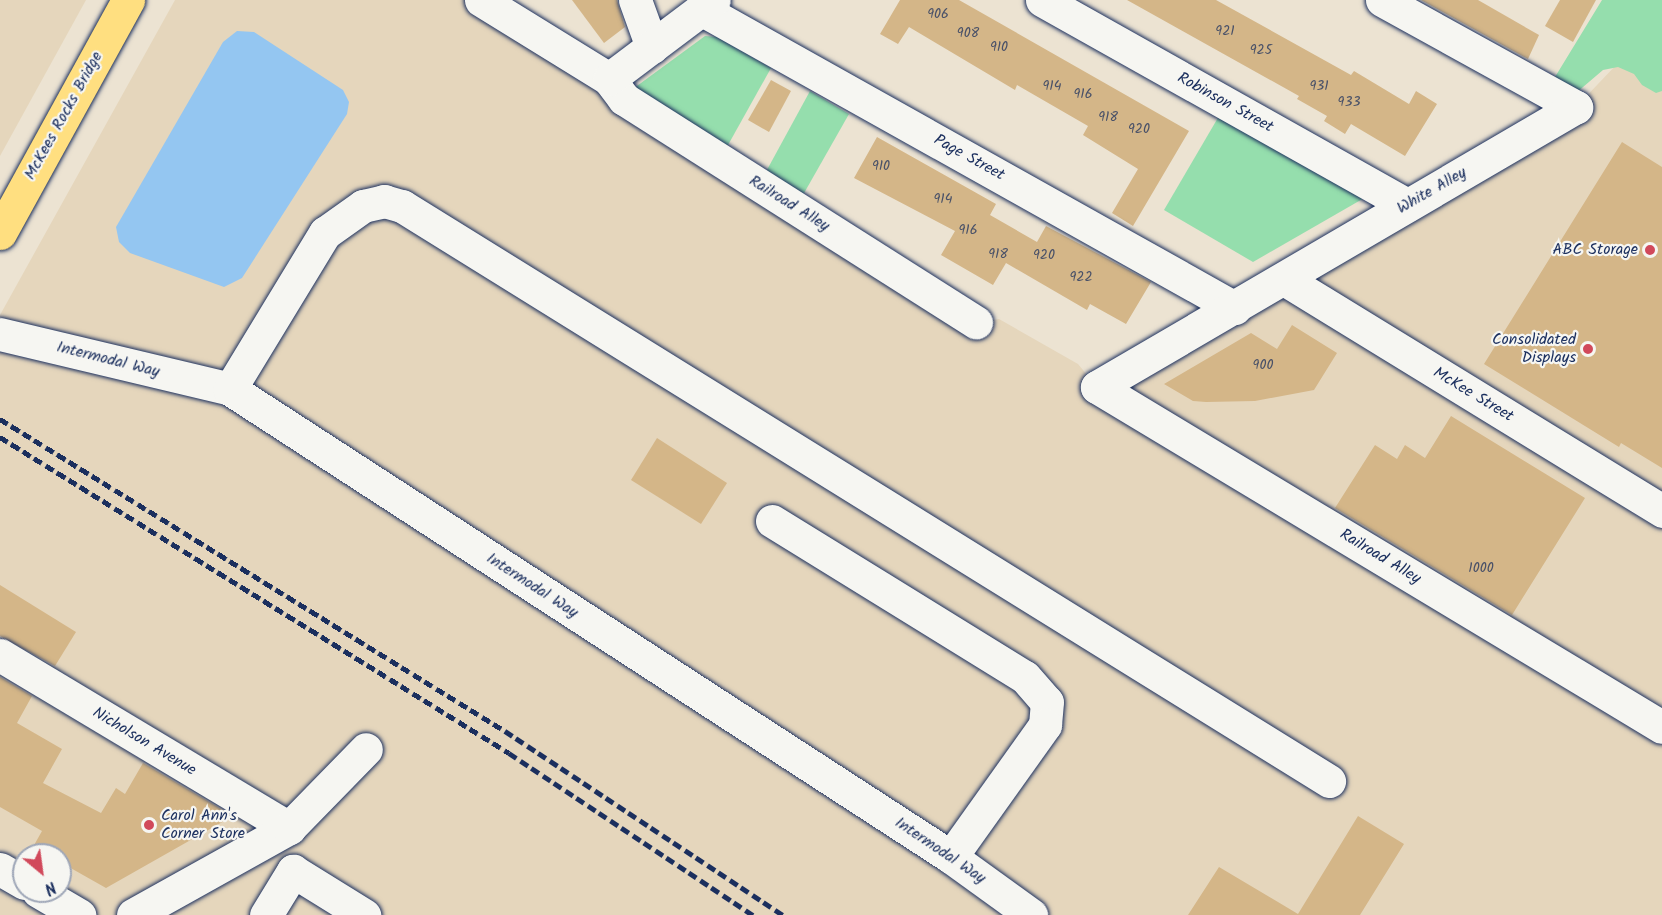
<!DOCTYPE html>
<html>
<head>
<meta charset="utf-8">
<style>
  body { margin:0 }
  #map { position:relative; width:1662px; height:915px; overflow:hidden; background:#ece3d2; font-family:Kalam,sans-serif }
  div>[style] { position:absolute }
  .built>* { inset:0; background:#e5d6bc }
  .green>* { inset:0; background:#95dead }
  .water>* { inset:0; background:#94c6f1 }
  .building>* { inset:0; background:#d4b688 }
  .roads { filter:drop-shadow(0 0 2px #1b2f5e) drop-shadow(0 0 2px #1b2f5e) }
  .minor>* { height:33px; margin:-16.5px; padding:0 16.5px; transform-origin:16.5px; border-radius:16.5px; background:#f6f6f2 }
  .major>* { height:33px; margin:-16.5px; padding:0 16.5px; transform-origin:16.5px; border-radius:16.5px; background:#ffdf80 }
  .rail>* { height:4.5px; margin-top:-2.25px; transform-origin:0; background:repeating-linear-gradient(90deg,#1b2f5e 0 9px,transparent 0 13.5px) }
  .dots>* { width:16px; height:16px; translate:-50% -50%; box-sizing:border-box; border:3px solid #f6f6f2; border-radius:50% }
  span { translate:-50% -50%; white-space:nowrap; text-align:center; line-height:1.15; -webkit-text-stroke:4.5px #f6f6f2; paint-order:stroke }
  .number-label { font-size:14px; color:#495168 }
  .number-label span { -webkit-text-stroke-width:0 }
  .street-label { font-size:16px; color:#1b2f5e }
  .poi-label { font-size:16px; color:#1b2f5e }
  .right { translate:-100% -50%; text-align:right }
  .left { translate:0 -50%; text-align:left }
  .north { position:absolute; left:12px; top:843px; width:60px; height:60px; box-sizing:border-box; background:#f6f6f2; border:2px solid #9ea6b7; border-radius:50%; rotate:151deg; font-size:16px; font-weight:700; line-height:24px; text-align:center; color:#1b2f5e }
  .north::after { content:''; display:block; margin:auto; width:21px; height:27px; background:#d1495b; clip-path:polygon(50% 0,100% 100%,50% 72%,0 100%) }
</style>
</head>
<body>
<div id="map">
  <div class="built">
    <div style="clip-path:polygon(0 0,86px 0,0 156px)"></div>
    <div style="clip-path:polygon(evenodd,175px 0,481px 0,976px 322px,999px 319px,1078px 364px,1097px 387px,1576px 107px,1662px 17px,1662px 915px,0 915px,0 315px,175px 0,24px 855px,60px 855px,60px 891px,24px 891px,24px 855px)"></div>
  </div>
  <div class="green">
    <div style="clip-path:polygon(1602px 0,1662px 0,1662px 91px,1656px 93px,1642px 85px,1634px 74px,1618px 67px,1603px 70px,1576px 93px,1555px 77px)"></div>
    <div style="clip-path:polygon(705px 36px,717px 37px,771px 68px,723px 154px,626px 94px)"></div>
    <div style="clip-path:polygon(810px 91px,849px 114px,799px 202px,762px 179px)"></div>
    <div style="clip-path:polygon(1219px 116px,1366px 197px,1253px 262px,1164px 210px)"></div>
  </div>
  <div class="water">
    <div style="clip-path:polygon(237px 31px,254px 32px,343px 90px,349px 102px,347px 114px,242px 278px,224px 287px,130px 253px,119px 242px,116px 227px,223px 42px)"></div>
  </div>
  <div class="building">
    <div style="clip-path:polygon(572px 0,617px 0,625px 27px,604px 43px)"></div>
    <div style="clip-path:polygon(900px 0,959px 0,1189px 131px,1133px 226px,1112px 213px,1138px 169px,1083px 135px,1088px 126px,1017px 85px,1015px 90px,909px 27px,898px 44px,880px 34px)"></div>
    <div style="clip-path:polygon(1127px 0,1216px 0,1351px 75px,1354px 71px,1409px 104px,1416px 91px,1437px 104px,1405px 156px,1351px 124px,1345px 134px,1324px 121px,1327px 116px,1297px 99px,1299px 96px)"></div>
    <div style="clip-path:polygon(1421px 0,1478px 0,1539px 35px,1528px 59px)"></div>
    <div style="clip-path:polygon(1560px 0,1596px 0,1573px 42px,1545px 26px)"></div>
    <div style="clip-path:polygon(771px 80px,791px 91px,769px 132px,748px 120px)"></div>
    <div style="clip-path:polygon(877px 137px,996px 204px,990px 215px,1037px 242px,1046px 226px,1151px 282px,1126px 324px,1090px 304px,1087px 310px,1006px 263px,993px 285px,941px 255px,955px 231px,854px 178px)"></div>
    <div style="clip-path:polygon(1622px 142px,1662px 167px,1662px 468px,1621px 443px,1619px 447px,1484px 364px)"></div>
    <div style="clip-path:polygon(1292px 325px,1337px 353px,1314px 390px,1255px 401px,1206px 402px,1193px 401px,1164px 384px,1251px 333px,1277px 349px)"></div>
    <div style="clip-path:polygon(1451px 416px,1585px 498px,1512px 615px,1335px 508px,1375px 445px,1397px 459px,1405px 445px,1425px 458px)"></div>
    <div style="clip-path:polygon(657px 438px,727px 483px,701px 524px,631px 480px)"></div>
    <div style="clip-path:polygon(0 585px,76px 632px,55px 666px,0 636px)"></div>
    <div style="clip-path:polygon(0 677px,32px 696px,17px 723px,62px 749px,43px 783px,101px 813px,116px 788px,125px 794px,143px 763px,233px 816px,106px 888px,60px 862px,60px 855px,47px 855px,33px 847px,42px 831px,0 807px)"></div>
    <div style="clip-path:polygon(1358px 816px,1404px 844px,1360px 915px,1188px 915px,1219px 867px,1298px 914px)"></div>
  </div>
  <div class="roads">
    <div class="minor">
      <div style="left:481px;top:0;width:150px;rotate:31.7deg"></div>
      <div style="left:609px;top:79px;width:25px;rotate:53deg"></div>
      <div style="left:624px;top:99px;width:417px;rotate:32.4deg"></div>
      <div style="left:635px;top:0;width:50px;rotate:70.1deg"></div>
      <div style="left:1042px;top:0;width:419px;rotate:29.3deg"></div>
      <div style="left:1382px;top:0;width:222px;rotate:28.9deg"></div>
      <div style="left:701px;top:9px;width:612px;rotate:29.25deg"></div>
      <div style="left:609px;top:79px;width:131px;rotate:-37deg"></div>
      <div style="left:1576px;top:107px;width:555px;rotate:149.69deg"></div>
      <div style="left:1097px;top:387px;width:659px;rotate:31.04deg"></div>
      <div style="left:1284px;top:279px;width:444px;rotate:31.5deg"></div>
      <div style="left:0;top:334px;width:236px;rotate:13.4deg"></div>
      <div style="left:230px;top:389px;width:860px;rotate:32.99deg"></div>
      <div style="left:951px;top:857px;width:99px;rotate:35.9deg"></div>
      <div style="left:230px;top:389px;width:183px;rotate:-58.7deg"></div>
      <div style="left:325px;top:233px;width:47px;rotate:-35.4deg"></div>
      <div style="left:363px;top:206px;width:22px;rotate:-13deg"></div>
      <div style="left:384px;top:201px;width:19px;rotate:16deg"></div>
      <div style="left:402px;top:206px;width:1091px;rotate:31.81deg"></div>
      <div style="left:772px;top:521px;width:297px;rotate:31.7deg"></div>
      <div style="left:1025px;top:677px;width:33px;rotate:49deg"></div>
      <div style="left:1047px;top:702px;width:23px;rotate:95deg"></div>
      <div style="left:1045px;top:725px;width:162px;rotate:125.5deg"></div>
      <div style="left:0;top:655px;width:337px;rotate:30.9deg"></div>
      <div style="left:0;top:869px;width:28px;rotate:30deg"></div>
      <div style="left:293px;top:871px;width:84px;rotate:31.8deg"></div>
      <div style="left:38px;top:891px;width:48px;rotate:30.3deg"></div>
      <div style="left:133px;top:915px;width:179px;rotate:-29.1deg"></div>
      <div style="left:289px;top:828px;width:110px;rotate:-45.7deg"></div>
      <div style="left:266px;top:915px;width:52px;rotate:-58.5deg"></div>
    </div>
    <div class="major">
      <div style="left:0;top:233px;width:266px;rotate:-61.2deg"></div>
    </div>
  </div>
  <div class="rail">
    <div style="left:0;top:419px;width:594px;rotate:31.71deg"></div>
    <div style="left:505px;top:731px;width:333px;rotate:33.5deg"></div>
    <div style="left:0;top:437px;width:599px;rotate:31.83deg"></div>
    <div style="left:509px;top:753px;width:293px;rotate:33.6deg"></div>
  </div>
  <div class="dots">
    <div style="left:1650px;top:250px;background:#d1495b"></div>
    <div style="left:1588px;top:349px;background:#d1495b"></div>
    <div style="left:149px;top:825px;background:#d1495b"></div>
  </div>
  <div class="number-label">
    <span style="left:938px;top:14px">906</span>
    <span style="left:1225px;top:31px">921</span>
    <span style="left:968px;top:33px">908</span>
    <span style="left:999px;top:47px">910</span>
    <span style="left:1261px;top:50px">925</span>
    <span style="left:1052px;top:86px">914</span>
    <span style="left:1319px;top:86px">931</span>
    <span style="left:1083px;top:94px">916</span>
    <span style="left:1349px;top:102px">933</span>
    <span style="left:1108px;top:117px">918</span>
    <span style="left:1139px;top:129px">920</span>
    <span style="left:881px;top:166px">910</span>
    <span style="left:943px;top:199px">914</span>
    <span style="left:968px;top:230px">916</span>
    <span style="left:998px;top:254px">918</span>
    <span style="left:1044px;top:255px">920</span>
    <span style="left:1081px;top:277px">922</span>
    <span style="left:1263px;top:365px">900</span>
    <span style="left:1481px;top:568px">1000</span>
  </div>
  <div class="street-label">
    <span style="left:1225px;top:103px;rotate:29deg">Robinson Street</span>
    <span style="left:64px;top:116px;rotate:-61deg">McKees Rocks Bridge</span>
    <span style="left:969px;top:158px;rotate:29deg">Page Street</span>
    <span style="left:1432px;top:191px;rotate:-30deg">White Alley</span>
    <span style="left:789px;top:204px;rotate:32deg">Railroad Alley</span>
    <span style="left:108px;top:360px;rotate:14deg">Intermodal Way</span>
    <span style="left:1473px;top:395px;rotate:31deg">McKee Street</span>
    <span style="left:1380px;top:557px;rotate:31deg">Railroad Alley</span>
    <span style="left:532px;top:586px;rotate:33deg">Intermodal Way</span>
    <span style="left:144px;top:742px;rotate:31deg">Nicholson Avenue</span>
    <span style="left:940px;top:851px;rotate:34deg">Intermodal Way</span>
  </div>
  <div class="poi-label">
    <span class="right" style="left:1638px;top:250px">ABC Storage</span>
    <span class="right" style="left:1576px;top:349px">Consolidated<br>Displays</span>
    <span class="left" style="left:161px;top:825px">Carol Ann's<br>Corner Store</span>
  </div>
  <div class="north">N</div>
</div>
</body>
</html>
